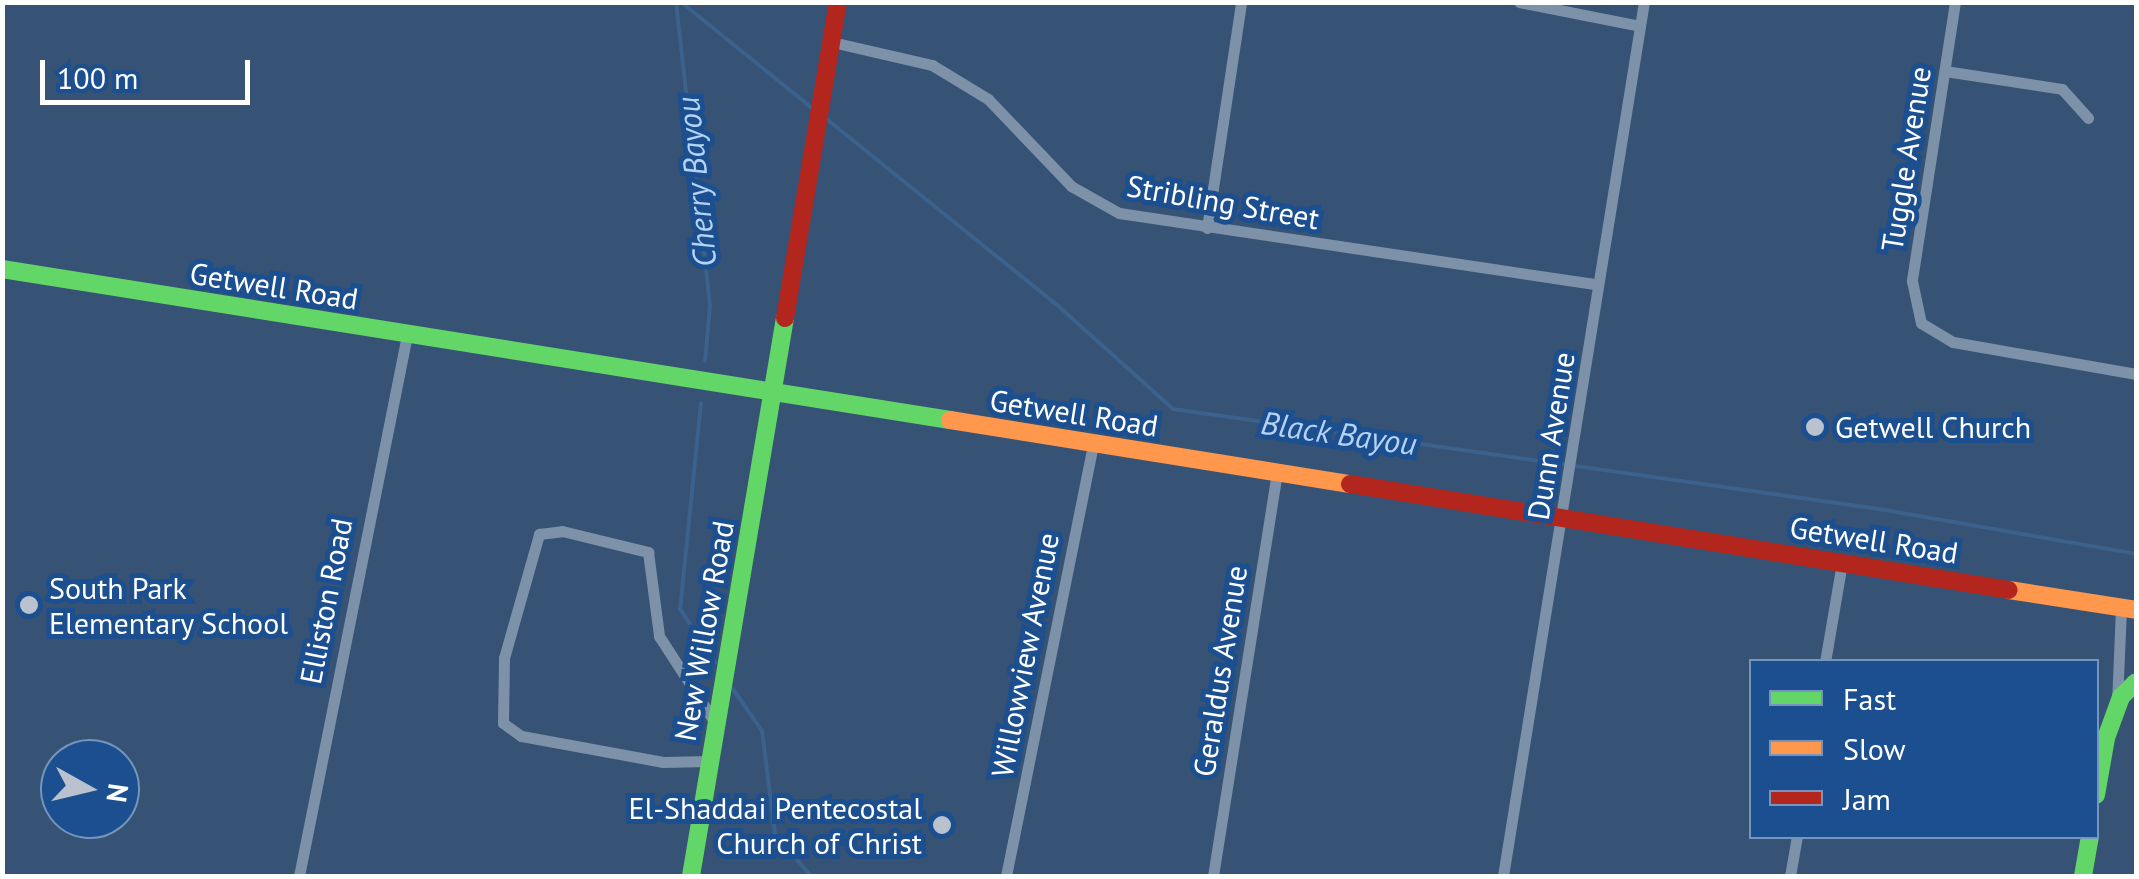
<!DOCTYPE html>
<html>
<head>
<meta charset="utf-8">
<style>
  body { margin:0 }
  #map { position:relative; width:2139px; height:879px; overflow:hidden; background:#365274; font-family:"PT Sans",sans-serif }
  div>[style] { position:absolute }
  .stream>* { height:4px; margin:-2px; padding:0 2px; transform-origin:2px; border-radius:2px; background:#3b618d }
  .street>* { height:11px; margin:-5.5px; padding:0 5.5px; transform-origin:5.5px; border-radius:5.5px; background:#7d92a8 }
  .fast>* { height:18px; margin:-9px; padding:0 9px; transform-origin:9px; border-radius:9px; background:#63d668 }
  .slow>* { height:18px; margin:-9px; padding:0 9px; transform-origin:9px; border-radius:9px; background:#ff974d }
  .jam>* { height:18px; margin:-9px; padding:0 9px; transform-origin:9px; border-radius:9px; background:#b3261e }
  .dots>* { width:28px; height:28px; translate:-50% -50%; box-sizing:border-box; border:5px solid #1b4f8f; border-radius:50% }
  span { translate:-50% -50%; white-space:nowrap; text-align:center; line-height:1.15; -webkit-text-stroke:10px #1b4f8f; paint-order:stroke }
  .street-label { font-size:30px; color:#fff }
  .poi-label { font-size:30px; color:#fff }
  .left { translate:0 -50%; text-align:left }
  .right { translate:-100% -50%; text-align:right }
  .water-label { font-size:32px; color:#b5d3f5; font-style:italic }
  .frame { position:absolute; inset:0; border:5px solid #fff; pointer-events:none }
  .legend { position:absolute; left:1749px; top:659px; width:350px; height:180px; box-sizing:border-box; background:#1b4f8f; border:2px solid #7695bc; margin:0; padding:12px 18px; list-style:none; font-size:30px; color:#fff }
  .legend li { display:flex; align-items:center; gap:20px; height:50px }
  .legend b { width:50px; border:2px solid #7695bc }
  .north { position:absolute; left:40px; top:739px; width:100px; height:100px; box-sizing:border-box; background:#1b4f8f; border:2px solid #7695bc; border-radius:50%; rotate:98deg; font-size:28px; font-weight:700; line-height:40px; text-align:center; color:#fff }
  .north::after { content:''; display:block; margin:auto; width:35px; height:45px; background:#b9c2ce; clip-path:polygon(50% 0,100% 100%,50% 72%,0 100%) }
  .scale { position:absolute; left:40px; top:60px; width:210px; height:45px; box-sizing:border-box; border:5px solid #fff; border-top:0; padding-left:12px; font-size:30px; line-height:35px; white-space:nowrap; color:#fff; -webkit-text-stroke:8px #1b4f8f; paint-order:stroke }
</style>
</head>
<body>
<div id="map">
  <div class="stream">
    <div style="left:676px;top:2px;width:306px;rotate:83.6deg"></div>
    <div style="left:710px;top:306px;width:55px;rotate:95.2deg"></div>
    <div style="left:681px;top:2px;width:169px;rotate:39deg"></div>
    <div style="left:824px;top:117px;width:298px;rotate:38.9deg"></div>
    <div style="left:1056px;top:304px;width:157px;rotate:41.9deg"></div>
    <div style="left:1173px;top:409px;width:713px;rotate:8.06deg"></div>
    <div style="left:1879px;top:509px;width:261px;rotate:9.9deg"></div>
    <div style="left:701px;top:403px;width:207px;rotate:95.8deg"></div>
    <div style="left:680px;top:609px;width:64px;rotate:56.6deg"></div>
    <div style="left:733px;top:689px;width:51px;rotate:55.4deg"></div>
    <div style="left:762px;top:731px;width:104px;rotate:82.8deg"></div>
    <div style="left:775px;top:834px;width:55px;rotate:49.4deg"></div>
  </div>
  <div class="street">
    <div style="left:1519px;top:2px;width:123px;rotate:11.2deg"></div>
    <div style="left:1955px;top:2px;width:282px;rotate:98.8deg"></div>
    <div style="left:1912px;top:281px;width:43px;rotate:77.9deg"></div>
    <div style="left:1921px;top:323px;width:37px;rotate:31deg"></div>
    <div style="left:1953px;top:342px;width:186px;rotate:9.9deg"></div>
    <div style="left:832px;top:42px;width:103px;rotate:13deg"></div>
    <div style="left:932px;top:65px;width:66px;rotate:31.3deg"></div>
    <div style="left:988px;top:99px;width:120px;rotate:46.3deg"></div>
    <div style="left:1071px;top:186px;width:55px;rotate:29.4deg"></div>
    <div style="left:1119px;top:213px;width:484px;rotate:8.5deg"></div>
    <div style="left:1945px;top:71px;width:118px;rotate:8.7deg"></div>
    <div style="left:2062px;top:89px;width:39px;rotate:48deg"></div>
    <div style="left:1207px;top:228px;width:229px;rotate:-81.4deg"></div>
    <div style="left:1825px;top:662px;width:100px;rotate:-80.3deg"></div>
    <div style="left:2117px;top:703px;width:95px;rotate:-87.6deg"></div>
    <div style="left:710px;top:761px;width:47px;rotate:178.8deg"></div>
    <div style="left:663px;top:762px;width:144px;rotate:-169.6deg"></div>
    <div style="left:521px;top:736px;width:22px;rotate:-144deg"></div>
    <div style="left:503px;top:723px;width:65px;rotate:-89.1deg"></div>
    <div style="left:504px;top:658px;width:129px;rotate:-74.2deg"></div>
    <div style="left:539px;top:534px;width:23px;rotate:-7deg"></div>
    <div style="left:562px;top:531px;width:89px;rotate:13.7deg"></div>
    <div style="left:648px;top:552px;width:85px;rotate:82.5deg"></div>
    <div style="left:659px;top:636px;width:105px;rotate:57.1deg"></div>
    <div style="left:299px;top:876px;width:552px;rotate:-78.71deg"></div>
    <div style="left:1006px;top:876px;width:442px;rotate:-78.6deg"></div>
    <div style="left:1213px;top:876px;width:408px;rotate:-81deg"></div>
    <div style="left:1503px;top:876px;width:885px;rotate:-80.84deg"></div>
    <div style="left:1790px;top:876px;width:41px;rotate:-80.1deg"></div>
  </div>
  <div class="fast">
    <div style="left:2px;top:269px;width:960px;rotate:9.05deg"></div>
    <div style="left:2096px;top:795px;width:58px;rotate:-80deg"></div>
    <div style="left:2106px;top:738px;width:44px;rotate:-69.9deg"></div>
    <div style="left:2121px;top:697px;width:21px;rotate:-45deg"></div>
    <div style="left:691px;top:876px;width:566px;rotate:-80.44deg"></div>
    <div style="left:2083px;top:876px;width:41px;rotate:-80.1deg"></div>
  </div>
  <div class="slow">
    <div style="left:950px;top:420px;width:405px;rotate:9.1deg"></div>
    <div style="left:2009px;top:590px;width:129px;rotate:8.9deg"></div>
  </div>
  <div class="jam">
    <div style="left:785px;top:318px;width:320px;rotate:-80.5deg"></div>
    <div style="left:1350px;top:484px;width:667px;rotate:9.14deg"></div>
  </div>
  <div class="dots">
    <div style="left:1815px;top:427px;background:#b9c2ce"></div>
    <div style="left:29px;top:605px;background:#b9c2ce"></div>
    <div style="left:942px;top:825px;background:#b9c2ce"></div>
  </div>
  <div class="street-label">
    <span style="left:1906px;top:159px;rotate:-81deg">Tuggle Avenue</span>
    <span style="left:1223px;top:202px;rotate:10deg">Stribling Street</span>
    <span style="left:274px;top:286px;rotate:9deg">Getwell Road</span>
    <span style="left:1074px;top:413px;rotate:9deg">Getwell Road</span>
    <span style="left:1551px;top:436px;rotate:-81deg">Dunn Avenue</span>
    <span style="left:1874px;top:540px;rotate:9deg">Getwell Road</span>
    <span style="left:326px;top:601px;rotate:-79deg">Elliston Road</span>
    <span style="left:704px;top:631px;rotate:-80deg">New Willow Road</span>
    <span style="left:1025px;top:655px;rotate:-79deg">Willowview Avenue</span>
    <span style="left:1220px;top:671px;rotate:-81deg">Geraldus Avenue</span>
  </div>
  <div class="poi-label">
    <span class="left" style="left:1835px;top:427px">Getwell Church</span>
    <span class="left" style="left:49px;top:605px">South Park<br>Elementary School</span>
    <span class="right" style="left:922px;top:825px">El-Shaddai Pentecostal<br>Church of Christ</span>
  </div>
  <div class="water-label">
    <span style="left:696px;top:182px;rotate:-96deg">Cherry Bayou</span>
    <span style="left:1339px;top:433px;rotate:8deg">Black Bayou</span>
  </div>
  <div class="frame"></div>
  <ul class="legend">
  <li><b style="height:12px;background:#63d668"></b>Fast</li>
  <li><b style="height:12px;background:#ff974d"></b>Slow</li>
  <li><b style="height:12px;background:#b3261e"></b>Jam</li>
  </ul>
  <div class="north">N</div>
  <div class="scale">100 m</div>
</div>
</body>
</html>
